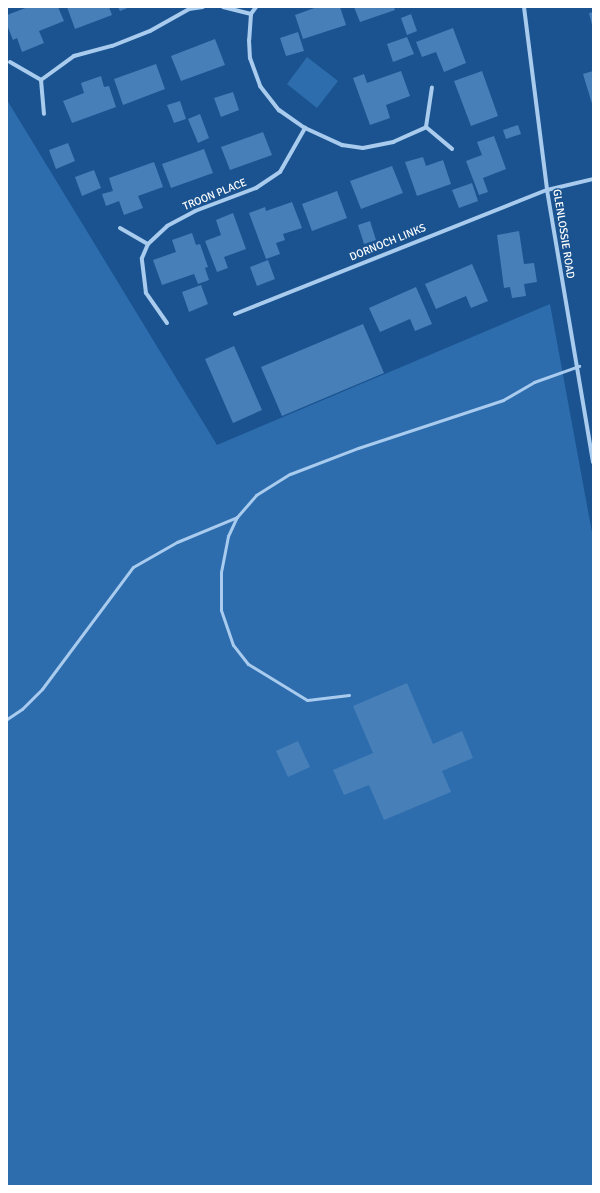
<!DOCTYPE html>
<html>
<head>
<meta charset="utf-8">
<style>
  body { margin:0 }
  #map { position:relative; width:600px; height:1193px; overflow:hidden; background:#1a538f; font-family:Signika,sans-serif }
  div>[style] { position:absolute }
  .green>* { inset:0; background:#2d6dae }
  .building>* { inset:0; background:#477fb9 }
  .service>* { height:3px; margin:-1.5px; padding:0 1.5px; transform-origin:1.5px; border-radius:1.5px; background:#a8cbee }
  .minor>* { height:4px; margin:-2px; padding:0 2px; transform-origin:2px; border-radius:2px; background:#a8cbee }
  span { translate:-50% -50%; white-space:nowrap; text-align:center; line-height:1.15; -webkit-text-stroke:3px #1a538f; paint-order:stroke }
  .street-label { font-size:11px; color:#fff }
  .frame { position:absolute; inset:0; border:8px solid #fff; pointer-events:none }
</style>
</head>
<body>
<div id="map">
  <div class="green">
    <div style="clip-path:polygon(307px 57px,338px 81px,317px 108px,287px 84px)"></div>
    <div style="clip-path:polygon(7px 100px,217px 445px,550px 304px,593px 538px,593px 1186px,7px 1186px)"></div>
  </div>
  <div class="building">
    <div style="clip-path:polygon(28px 7px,58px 7px,64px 21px,39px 31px,44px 43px,22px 52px,17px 38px,13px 40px,7px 25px,7px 15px)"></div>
    <div style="clip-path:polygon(67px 7px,109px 7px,112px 15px,75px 29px)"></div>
    <div style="clip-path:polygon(118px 7px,130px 7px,120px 11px)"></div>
    <div style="clip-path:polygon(317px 7px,340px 7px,346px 25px,303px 39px,295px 15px)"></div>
    <div style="clip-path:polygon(354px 7px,394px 7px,395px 10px,360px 22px)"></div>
    <div style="clip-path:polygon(593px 12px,593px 25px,592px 25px,589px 13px)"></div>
    <div style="clip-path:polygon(411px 14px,417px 31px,407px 35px,401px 18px)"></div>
    <div style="clip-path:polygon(453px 28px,466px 63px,444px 72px,436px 52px,422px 57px,416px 42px)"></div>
    <div style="clip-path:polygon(298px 32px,304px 51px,286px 56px,280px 38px)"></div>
    <div style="clip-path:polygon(407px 37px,414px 54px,393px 62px,387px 44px)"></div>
    <div style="clip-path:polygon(215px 39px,225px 65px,181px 81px,171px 56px)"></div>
    <div style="clip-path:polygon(156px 64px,165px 89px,123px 105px,114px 79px)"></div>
    <div style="clip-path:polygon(401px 71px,410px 96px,386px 105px,390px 118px,370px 125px,353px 78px,364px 74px,367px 83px)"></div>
    <div style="clip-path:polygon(482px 71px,498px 116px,471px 126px,454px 81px)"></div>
    <div style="clip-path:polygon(593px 71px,593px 107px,583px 74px)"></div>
    <div style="clip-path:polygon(101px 76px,104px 87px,109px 86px,116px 107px,72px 123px,63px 101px,84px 93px,81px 83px)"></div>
    <div style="clip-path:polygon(233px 92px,239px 110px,221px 117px,214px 98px)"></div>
    <div style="clip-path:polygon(180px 101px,186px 119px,174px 123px,167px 105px)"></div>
    <div style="clip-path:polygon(200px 114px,209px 138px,198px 143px,188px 119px)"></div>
    <div style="clip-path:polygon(518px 125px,521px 134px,506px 139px,503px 130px)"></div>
    <div style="clip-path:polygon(263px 132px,272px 155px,230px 170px,221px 147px)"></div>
    <div style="clip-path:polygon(494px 136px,506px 169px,483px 178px,488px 192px,479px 195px,466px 161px,482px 155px,477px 142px)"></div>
    <div style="clip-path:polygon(68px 143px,75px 161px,56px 169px,49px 150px)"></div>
    <div style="clip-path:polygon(204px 149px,213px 173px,171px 188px,162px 164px)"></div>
    <div style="clip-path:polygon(423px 157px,426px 166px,443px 160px,451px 184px,417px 196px,405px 162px)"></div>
    <div style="clip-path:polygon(154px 162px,163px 187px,138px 196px,143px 208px,124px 215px,119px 201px,106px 206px,102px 194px,113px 191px,109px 178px)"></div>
    <div style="clip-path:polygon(392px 166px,403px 193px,361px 209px,350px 181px)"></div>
    <div style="clip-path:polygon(94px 170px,101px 188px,82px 196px,75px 177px)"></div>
    <div style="clip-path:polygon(472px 183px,478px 201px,459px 208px,452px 190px)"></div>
    <div style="clip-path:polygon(337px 191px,347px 218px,312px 231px,302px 204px)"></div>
    <div style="clip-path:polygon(292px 202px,302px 228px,283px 234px,285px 240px,276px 243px,280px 254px,266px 259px,249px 213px,265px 207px,266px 211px)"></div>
    <div style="clip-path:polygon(233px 213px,246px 249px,224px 257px,228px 268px,217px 272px,205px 241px,221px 235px,216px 220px)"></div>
    <div style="clip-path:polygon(370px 221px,376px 240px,364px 244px,358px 225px)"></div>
    <div style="clip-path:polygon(519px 231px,524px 264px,534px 263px,537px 282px,524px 284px,526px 296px,512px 298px,510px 287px,504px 288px,497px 235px)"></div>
    <div style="clip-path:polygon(192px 233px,196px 245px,200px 244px,208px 267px,205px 268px,209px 280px,198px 284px,194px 274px,162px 285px,153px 260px,176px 252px,172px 240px)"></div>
    <div style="clip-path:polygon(268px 260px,275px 279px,257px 286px,250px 267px)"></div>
    <div style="clip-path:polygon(472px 264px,488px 301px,471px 308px,466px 296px,436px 309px,425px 284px)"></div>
    <div style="clip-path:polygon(201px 285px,208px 304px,189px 312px,182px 292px)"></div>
    <div style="clip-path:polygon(416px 287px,432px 324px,415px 331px,410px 319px,380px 332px,369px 308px)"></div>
    <div style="clip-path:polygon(363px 324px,384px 373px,282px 416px,261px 367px)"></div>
    <div style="clip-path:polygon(234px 346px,262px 410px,233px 423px,205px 359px)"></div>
    <div style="clip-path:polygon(407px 683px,433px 744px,462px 731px,473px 758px,442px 771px,451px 792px,384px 820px,369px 785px,344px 795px,333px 770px,373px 753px,353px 706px)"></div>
    <div style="clip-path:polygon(298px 741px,310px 767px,288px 777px,276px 751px)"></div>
  </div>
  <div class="service">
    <div style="left:349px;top:695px;width:42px;rotate:173.2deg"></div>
    <div style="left:307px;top:700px;width:69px;rotate:-148.6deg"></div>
    <div style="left:248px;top:664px;width:24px;rotate:-128deg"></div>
    <div style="left:233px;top:645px;width:37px;rotate:-109deg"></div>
    <div style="left:221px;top:610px;width:38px;rotate:-90deg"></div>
    <div style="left:221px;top:572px;width:37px;rotate:-79deg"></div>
    <div style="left:228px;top:536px;width:21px;rotate:-65deg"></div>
    <div style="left:237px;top:517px;width:29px;rotate:-49deg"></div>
    <div style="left:256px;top:495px;width:40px;rotate:-32deg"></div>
    <div style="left:290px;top:474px;width:73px;rotate:-20.9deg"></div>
    <div style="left:358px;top:448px;width:153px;rotate:-18.3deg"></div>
    <div style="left:503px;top:400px;width:36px;rotate:-30deg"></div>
    <div style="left:534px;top:382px;width:48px;rotate:-19.6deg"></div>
    <div style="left:7px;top:719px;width:18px;rotate:-34deg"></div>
    <div style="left:22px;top:709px;width:28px;rotate:-45deg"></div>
    <div style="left:42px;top:689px;width:152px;rotate:-53.3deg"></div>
    <div style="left:133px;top:567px;width:51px;rotate:-29.6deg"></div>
    <div style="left:177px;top:542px;width:65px;rotate:-22.6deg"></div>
  </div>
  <div class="minor">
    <div style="left:223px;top:7px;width:29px;rotate:14deg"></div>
    <div style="left:256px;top:7px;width:9px;rotate:126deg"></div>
    <div style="left:251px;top:14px;width:26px;rotate:94deg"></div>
    <div style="left:249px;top:40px;width:18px;rotate:87deg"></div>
    <div style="left:250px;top:58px;width:30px;rotate:70deg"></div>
    <div style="left:260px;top:86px;width:31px;rotate:52deg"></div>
    <div style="left:279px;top:110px;width:32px;rotate:35deg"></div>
    <div style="left:305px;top:128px;width:41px;rotate:24.7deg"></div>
    <div style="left:342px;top:145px;width:21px;rotate:8deg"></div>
    <div style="left:363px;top:148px;width:31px;rotate:-11deg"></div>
    <div style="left:393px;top:142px;width:36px;rotate:-24deg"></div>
    <div style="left:426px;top:127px;width:40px;rotate:-81.5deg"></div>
    <div style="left:524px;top:7px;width:184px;rotate:82.8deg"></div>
    <div style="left:547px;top:190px;width:276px;rotate:80.4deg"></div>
    <div style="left:10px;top:62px;width:36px;rotate:30deg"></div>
    <div style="left:41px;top:80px;width:41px;rotate:-36deg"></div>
    <div style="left:74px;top:56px;width:39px;rotate:-15deg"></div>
    <div style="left:112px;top:46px;width:41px;rotate:-21.5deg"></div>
    <div style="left:150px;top:31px;width:45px;rotate:-29.4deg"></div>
    <div style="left:189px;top:9px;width:14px;rotate:-8deg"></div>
    <div style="left:41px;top:80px;width:34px;rotate:85deg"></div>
    <div style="left:426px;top:127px;width:34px;rotate:40deg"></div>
    <div style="left:120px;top:228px;width:32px;rotate:30deg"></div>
    <div style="left:235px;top:314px;width:336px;rotate:-21.7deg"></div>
    <div style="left:547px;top:190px;width:47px;rotate:-13.4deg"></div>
    <div style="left:167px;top:323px;width:37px;rotate:-125deg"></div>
    <div style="left:146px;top:293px;width:35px;rotate:-97deg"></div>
    <div style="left:142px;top:258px;width:15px;rotate:-67deg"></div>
    <div style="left:148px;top:244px;width:26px;rotate:-43deg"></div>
    <div style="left:167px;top:226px;width:32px;rotate:-28deg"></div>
    <div style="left:195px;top:211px;width:65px;rotate:-20.7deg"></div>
    <div style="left:256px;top:188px;width:29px;rotate:-34deg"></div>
    <div style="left:280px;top:172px;width:51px;rotate:-60.4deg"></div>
  </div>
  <div class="street-label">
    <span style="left:215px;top:195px;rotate:-22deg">TROON PLACE</span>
    <span style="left:563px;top:234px;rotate:81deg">GLENLOSSIE ROAD</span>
    <span style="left:388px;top:243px;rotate:-22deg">DORNOCH LINKS</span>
  </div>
  <div class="frame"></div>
</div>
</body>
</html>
